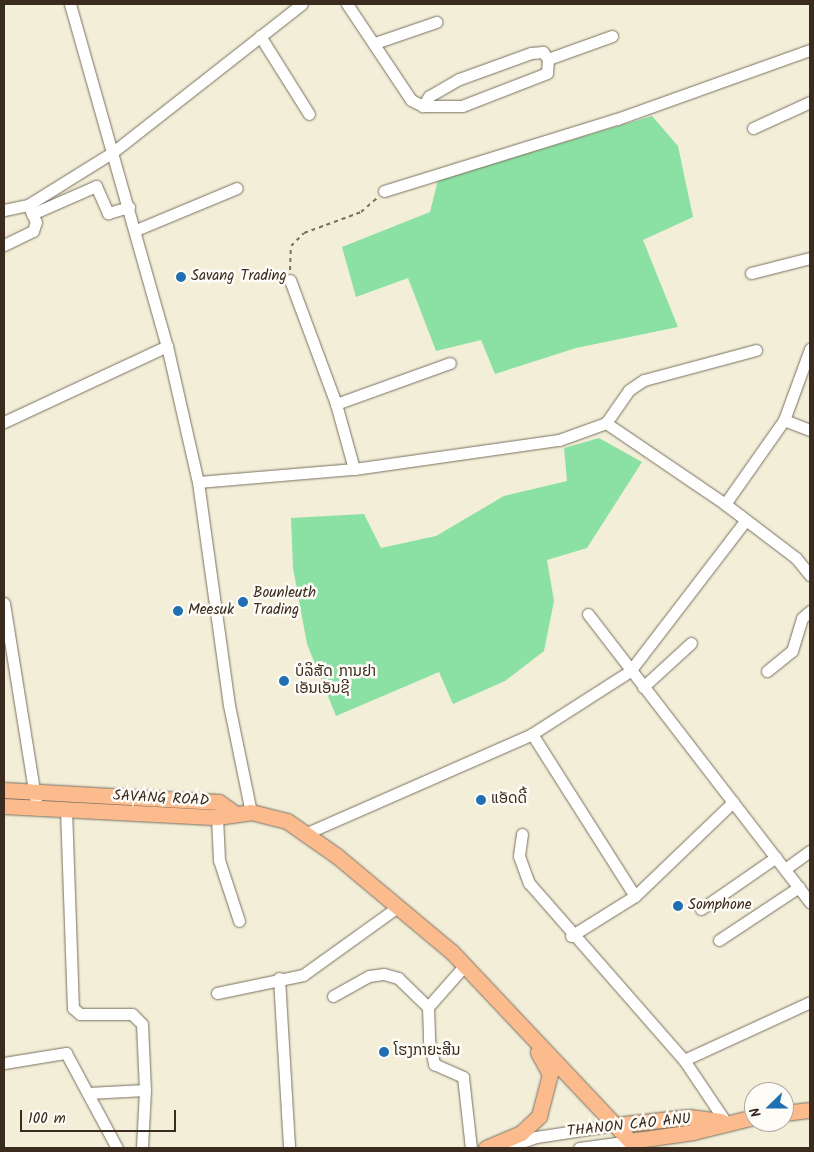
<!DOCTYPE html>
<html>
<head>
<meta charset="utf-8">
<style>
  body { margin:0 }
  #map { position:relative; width:814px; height:1152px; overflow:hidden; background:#f2eed8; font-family:Kalam,"Noto Sans Lao",sans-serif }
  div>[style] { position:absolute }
  .green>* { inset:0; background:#8be1a4 }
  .path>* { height:2px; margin-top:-1px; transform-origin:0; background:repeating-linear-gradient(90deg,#7b6f5f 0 4px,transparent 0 8px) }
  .roads { filter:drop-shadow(0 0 1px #7b6f5f) drop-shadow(0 0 1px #7b6f5f) }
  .minor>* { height:11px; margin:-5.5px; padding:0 5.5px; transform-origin:5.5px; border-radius:5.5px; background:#fff }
  .major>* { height:15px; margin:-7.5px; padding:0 7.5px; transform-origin:7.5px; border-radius:7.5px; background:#fbbb8d }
  .dots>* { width:14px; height:14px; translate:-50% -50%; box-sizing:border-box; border:2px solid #fdfcf7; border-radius:50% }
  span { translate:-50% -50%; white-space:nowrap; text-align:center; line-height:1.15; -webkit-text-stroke:5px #fdfcf7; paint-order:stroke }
  .poi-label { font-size:15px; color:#3b2a1e }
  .left { translate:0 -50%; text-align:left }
  .street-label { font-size:15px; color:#3b2a1e }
  .frame { position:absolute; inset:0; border:5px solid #3b2a1e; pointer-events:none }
  .north { position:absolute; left:744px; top:1082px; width:50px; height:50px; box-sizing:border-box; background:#fdfcf7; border:1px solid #afa8a0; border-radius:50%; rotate:248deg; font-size:14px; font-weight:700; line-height:20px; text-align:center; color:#3b2a1e }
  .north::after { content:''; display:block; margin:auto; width:18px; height:22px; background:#1f6fb2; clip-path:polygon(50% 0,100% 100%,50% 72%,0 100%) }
  .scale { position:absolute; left:20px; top:1110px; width:156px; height:22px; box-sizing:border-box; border:2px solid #3b2a1e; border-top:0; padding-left:6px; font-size:15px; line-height:18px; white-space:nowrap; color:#3b2a1e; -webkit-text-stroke:4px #fdfcf7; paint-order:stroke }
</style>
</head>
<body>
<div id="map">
  <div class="green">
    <div style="clip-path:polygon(652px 116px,678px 146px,693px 217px,643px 240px,678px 327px,576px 348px,495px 374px,481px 340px,436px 351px,408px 278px,356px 297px,342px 247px,430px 212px,438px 180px)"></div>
    <div style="clip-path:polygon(599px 438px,642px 462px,587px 548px,547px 560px,554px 601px,544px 651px,505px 681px,453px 704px,439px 672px,336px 716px,307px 644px,293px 568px,291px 518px,364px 514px,381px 548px,436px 536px,504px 496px,567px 481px,564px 448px)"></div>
  </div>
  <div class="path">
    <div style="left:290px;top:270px;width:24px;rotate:-88deg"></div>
    <div style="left:291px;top:246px;width:18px;rotate:-45deg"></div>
    <div style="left:304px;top:233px;width:61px;rotate:-20.2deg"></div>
    <div style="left:361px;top:212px;width:21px;rotate:-41deg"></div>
  </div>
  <div class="roads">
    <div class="minor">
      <div style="left:70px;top:4px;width:355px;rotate:74.2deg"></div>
      <div style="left:167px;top:346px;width:139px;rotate:77.2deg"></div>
      <div style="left:198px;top:482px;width:225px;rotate:82.1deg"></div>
      <div style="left:229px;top:705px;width:109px;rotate:78.4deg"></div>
      <div style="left:347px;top:4px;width:115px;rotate:56.3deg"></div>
      <div style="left:411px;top:100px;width:13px;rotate:27deg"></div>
      <div style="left:423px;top:106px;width:39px"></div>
      <div style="left:462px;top:106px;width:91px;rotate:-21.2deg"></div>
      <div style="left:547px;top:73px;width:14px;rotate:-86deg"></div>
      <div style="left:548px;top:59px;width:9px;rotate:-126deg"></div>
      <div style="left:543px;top:52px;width:12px;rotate:175deg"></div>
      <div style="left:531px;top:53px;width:77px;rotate:160.1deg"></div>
      <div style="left:459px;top:79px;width:34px;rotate:150deg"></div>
      <div style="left:429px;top:96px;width:12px;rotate:121deg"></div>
      <div style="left:260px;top:36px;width:92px;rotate:57.9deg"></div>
      <div style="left:375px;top:43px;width:65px;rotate:-19deg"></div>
      <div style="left:548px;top:59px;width:68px;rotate:-19.8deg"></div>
      <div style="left:753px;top:128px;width:63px;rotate:-24.5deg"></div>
      <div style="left:384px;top:191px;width:244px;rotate:-17.2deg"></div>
      <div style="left:617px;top:119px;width:205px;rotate:-19.7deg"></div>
      <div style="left:4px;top:210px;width:25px;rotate:-12deg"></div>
      <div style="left:28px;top:205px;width:100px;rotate:-31.9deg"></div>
      <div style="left:113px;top:152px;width:240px;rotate:-38.1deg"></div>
      <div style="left:32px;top:214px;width:70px;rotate:-23.6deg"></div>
      <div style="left:96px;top:186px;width:30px;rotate:66deg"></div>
      <div style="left:108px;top:213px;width:22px;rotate:-16deg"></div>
      <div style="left:136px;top:230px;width:109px;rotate:-22.6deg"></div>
      <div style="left:4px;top:245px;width:32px;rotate:-26deg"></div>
      <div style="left:33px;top:231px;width:9px;rotate:-72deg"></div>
      <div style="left:36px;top:222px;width:14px;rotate:-115deg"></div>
      <div style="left:751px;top:273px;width:61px;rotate:-14.3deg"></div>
      <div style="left:290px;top:280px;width:132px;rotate:69.6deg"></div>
      <div style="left:336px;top:404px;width:67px;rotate:74.5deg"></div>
      <div style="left:336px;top:404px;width:121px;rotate:-19.8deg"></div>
      <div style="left:784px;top:420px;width:28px;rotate:21deg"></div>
      <div style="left:4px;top:422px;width:180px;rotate:-25deg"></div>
      <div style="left:606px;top:423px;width:40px;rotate:-55.1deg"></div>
      <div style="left:629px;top:390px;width:18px;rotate:-34deg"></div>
      <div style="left:644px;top:380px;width:116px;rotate:-15deg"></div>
      <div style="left:198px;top:482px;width:157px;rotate:-4.8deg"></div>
      <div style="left:354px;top:469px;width:207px;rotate:-8.1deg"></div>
      <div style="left:559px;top:440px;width:50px;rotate:-19.9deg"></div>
      <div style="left:606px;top:423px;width:144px;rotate:34.2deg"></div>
      <div style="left:725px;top:504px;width:89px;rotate:37.3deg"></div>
      <div style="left:796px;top:558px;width:22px;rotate:51deg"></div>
      <div style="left:725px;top:504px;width:103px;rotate:-54.9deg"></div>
      <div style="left:784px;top:420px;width:76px;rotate:-69.9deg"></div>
      <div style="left:4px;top:603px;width:209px;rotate:80.9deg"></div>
      <div style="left:588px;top:614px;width:364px;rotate:52.4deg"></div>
      <div style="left:767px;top:671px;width:32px;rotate:-39deg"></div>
      <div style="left:792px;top:651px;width:34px;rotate:-73deg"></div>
      <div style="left:802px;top:618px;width:11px;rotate:-41deg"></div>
      <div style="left:643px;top:687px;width:65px;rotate:-42.5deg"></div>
      <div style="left:532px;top:734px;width:192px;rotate:57.6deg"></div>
      <div style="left:66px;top:809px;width:199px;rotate:88deg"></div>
      <div style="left:73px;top:1008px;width:9px;rotate:41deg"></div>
      <div style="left:80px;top:1014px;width:52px"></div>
      <div style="left:132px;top:1014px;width:14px;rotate:45deg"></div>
      <div style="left:142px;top:1024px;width:66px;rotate:87.4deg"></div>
      <div style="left:145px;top:1090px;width:58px;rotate:93deg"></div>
      <div style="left:217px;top:817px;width:43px;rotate:87.3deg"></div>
      <div style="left:219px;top:860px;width:64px;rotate:71.8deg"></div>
      <div style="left:307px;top:833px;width:246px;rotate:-23.7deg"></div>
      <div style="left:532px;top:734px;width:117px;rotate:-32.7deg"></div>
      <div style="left:630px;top:671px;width:190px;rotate:-52.5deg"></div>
      <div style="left:522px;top:834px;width:22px;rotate:98deg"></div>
      <div style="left:519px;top:856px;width:29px;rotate:70deg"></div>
      <div style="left:529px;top:883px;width:235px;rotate:48.8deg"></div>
      <div style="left:684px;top:1060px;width:73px;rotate:56.1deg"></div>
      <div style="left:785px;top:869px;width:31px;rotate:-36deg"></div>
      <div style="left:701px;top:909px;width:91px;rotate:-34.7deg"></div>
      <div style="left:571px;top:936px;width:75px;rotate:-32deg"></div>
      <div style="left:635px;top:896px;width:136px;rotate:-43.8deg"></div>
      <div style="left:719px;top:940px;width:96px;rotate:-33.5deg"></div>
      <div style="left:465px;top:965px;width:56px;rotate:131.4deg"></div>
      <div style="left:428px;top:1007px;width:33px;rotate:88deg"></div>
      <div style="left:429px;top:1040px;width:25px;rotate:78deg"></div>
      <div style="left:434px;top:1064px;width:32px;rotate:24deg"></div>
      <div style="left:463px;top:1077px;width:71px;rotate:83.6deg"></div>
      <div style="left:279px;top:978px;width:170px;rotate:86.6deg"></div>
      <div style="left:217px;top:993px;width:88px;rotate:-11.8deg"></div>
      <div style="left:303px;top:975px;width:118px;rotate:-35.7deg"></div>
      <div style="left:333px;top:996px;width:41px;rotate:-29.1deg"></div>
      <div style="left:369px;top:976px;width:15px;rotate:-8deg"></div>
      <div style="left:384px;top:974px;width:15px;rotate:16deg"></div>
      <div style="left:398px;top:978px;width:42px;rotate:44deg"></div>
      <div style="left:684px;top:1060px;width:139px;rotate:-24.7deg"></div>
      <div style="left:4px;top:1063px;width:63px;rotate:-9.2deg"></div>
      <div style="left:66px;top:1053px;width:108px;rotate:61.8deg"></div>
      <div style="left:88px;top:1093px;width:57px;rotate:-3deg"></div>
      <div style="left:504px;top:1148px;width:34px;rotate:-19deg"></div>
      <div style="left:536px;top:1137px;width:80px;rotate:-8.6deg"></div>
      <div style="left:579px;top:1148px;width:51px;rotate:-7.8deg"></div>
      <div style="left:630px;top:1141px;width:8px;rotate:60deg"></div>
    </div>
    <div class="major">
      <div style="left:4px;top:790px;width:215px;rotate:3.2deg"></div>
      <div style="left:219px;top:802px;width:19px;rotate:36deg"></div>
      <div style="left:4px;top:806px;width:213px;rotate:3deg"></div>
      <div style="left:217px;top:817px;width:34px;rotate:-8deg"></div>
      <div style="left:251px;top:812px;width:37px;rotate:14deg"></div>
      <div style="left:287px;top:821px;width:61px;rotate:35deg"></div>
      <div style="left:337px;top:856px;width:150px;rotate:39.9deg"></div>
      <div style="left:452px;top:952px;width:260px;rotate:46.7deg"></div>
      <div style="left:630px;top:1141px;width:64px;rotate:-8.1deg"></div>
      <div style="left:693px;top:1132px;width:63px;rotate:-13.8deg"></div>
      <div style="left:784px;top:1113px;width:26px;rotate:-7deg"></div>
      <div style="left:615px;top:1125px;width:74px;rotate:-6.2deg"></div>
      <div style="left:689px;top:1117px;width:32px;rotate:7deg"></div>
      <div style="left:486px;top:1148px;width:38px;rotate:-23deg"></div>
      <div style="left:521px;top:1133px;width:25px;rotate:-43deg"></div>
      <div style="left:539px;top:1116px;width:43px;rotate:-75.3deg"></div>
      <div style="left:550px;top:1074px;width:25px;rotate:-119deg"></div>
    </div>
  </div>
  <div class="dots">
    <div style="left:181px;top:277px;background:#1f6fb2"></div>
    <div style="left:243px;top:602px;background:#1f6fb2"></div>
    <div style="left:178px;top:611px;background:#1f6fb2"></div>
    <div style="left:284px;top:681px;background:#1f6fb2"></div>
    <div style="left:481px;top:800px;background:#1f6fb2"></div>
    <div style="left:678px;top:906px;background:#1f6fb2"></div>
    <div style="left:384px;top:1052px;background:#1f6fb2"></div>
  </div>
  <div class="poi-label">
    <span class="left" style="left:191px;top:277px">Savang Trading</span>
    <span class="left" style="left:253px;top:602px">Bounleuth<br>Trading</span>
    <span class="left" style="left:188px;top:611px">Meesuk</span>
    <span class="left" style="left:295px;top:681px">ບໍລິສັດ ການຢາ<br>ເອັນເອັນຊີ</span>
    <span class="left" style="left:491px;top:800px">ແອັດດີ້</span>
    <span class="left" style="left:688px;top:906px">Somphone</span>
    <span class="left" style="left:394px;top:1052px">ໂຮງກາຍະສີນ</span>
  </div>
  <div class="street-label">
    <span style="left:161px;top:799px;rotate:3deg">SAVANG ROAD</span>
    <span style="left:629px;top:1126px;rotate:-6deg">THANON CAO ANU</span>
  </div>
  <div class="frame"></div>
  <div class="north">N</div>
  <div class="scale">100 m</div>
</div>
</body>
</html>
